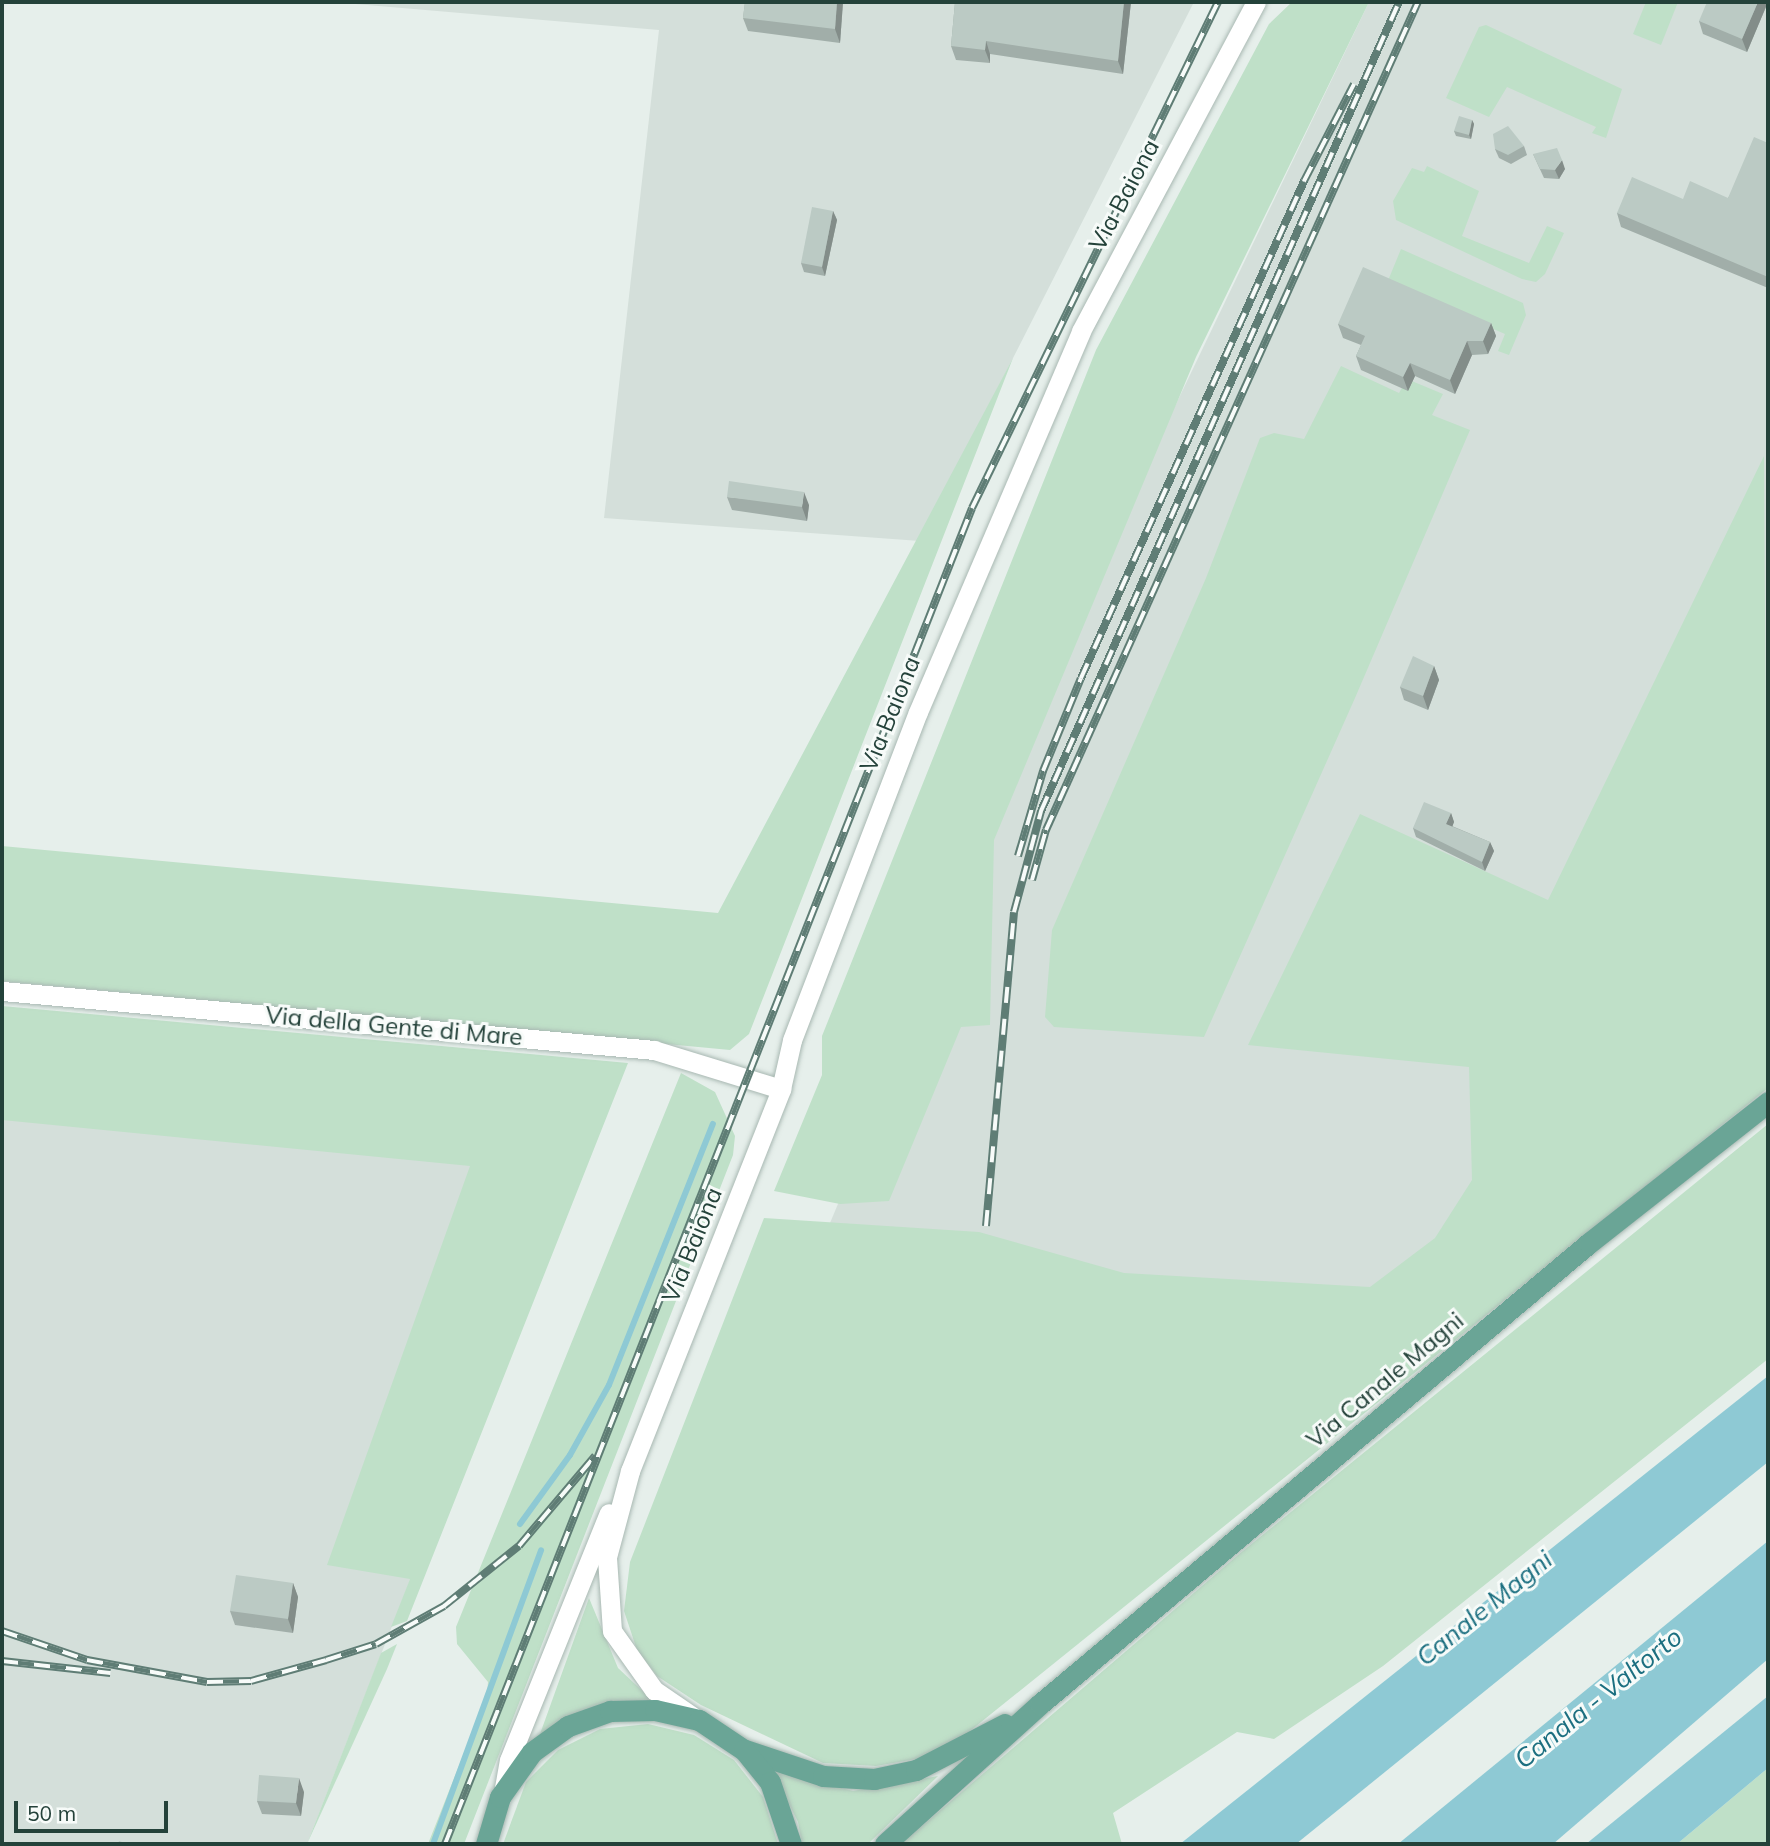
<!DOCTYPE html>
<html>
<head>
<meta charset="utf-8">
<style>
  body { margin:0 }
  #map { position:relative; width:1770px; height:1846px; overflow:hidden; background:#e6efeb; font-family:Mulish,sans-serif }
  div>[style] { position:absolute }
  .built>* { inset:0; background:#d4dfda }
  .green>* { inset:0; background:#bfe0c8 }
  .water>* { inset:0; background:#8ec9d4 }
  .stream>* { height:6px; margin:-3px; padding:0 3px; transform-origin:3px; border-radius:3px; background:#8ec9d4 }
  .roads { filter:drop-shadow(0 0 2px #a8b8b2) drop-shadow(0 0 2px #a8b8b2) }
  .minor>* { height:19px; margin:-9.5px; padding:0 9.5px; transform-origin:9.5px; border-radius:9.5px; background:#fff }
  .major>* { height:21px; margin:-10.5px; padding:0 10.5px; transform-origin:10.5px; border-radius:10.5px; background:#6aa596 }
  .rail>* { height:8px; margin-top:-4px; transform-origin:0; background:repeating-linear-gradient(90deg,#f7fbf9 0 16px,#5f7d75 0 32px); box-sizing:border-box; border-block:2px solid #5f7d75 }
  .wall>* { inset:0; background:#a1aea9 }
  .shaded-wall>* { inset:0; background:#838d89 }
  .building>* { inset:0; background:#bbcac4 }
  span { translate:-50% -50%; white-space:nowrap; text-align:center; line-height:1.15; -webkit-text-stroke:6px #f7fbf9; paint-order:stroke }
  .street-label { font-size:24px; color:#24423a }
  .water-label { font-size:26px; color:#1c6f80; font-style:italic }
  .frame { position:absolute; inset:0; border:4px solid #24423a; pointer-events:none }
  .scale { position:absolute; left:14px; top:1801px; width:154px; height:32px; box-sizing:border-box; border:4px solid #24423a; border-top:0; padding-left:9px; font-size:21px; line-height:24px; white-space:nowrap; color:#24423a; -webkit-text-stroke:5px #f7fbf9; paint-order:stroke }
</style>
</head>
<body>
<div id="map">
  <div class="built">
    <div style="clip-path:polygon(332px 2px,1194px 2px,920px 541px,604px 518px,659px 30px)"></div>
    <div style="clip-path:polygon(1369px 2px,1768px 2px,1768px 1053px,1394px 1347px,781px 1340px,1153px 452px)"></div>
    <div style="clip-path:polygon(2px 1028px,555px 1081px,508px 1329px,307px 1844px,2px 1844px)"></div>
  </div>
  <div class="green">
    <div style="clip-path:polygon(1292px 2px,1369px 2px,1196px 357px,994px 840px,990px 1025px,961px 1027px,889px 1201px,840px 1204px,774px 1191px,822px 1075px,822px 1036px,1096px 350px,1269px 24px)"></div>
    <div style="clip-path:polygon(1646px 2px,1678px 2px,1661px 45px,1633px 34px)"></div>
    <div style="clip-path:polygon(1486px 25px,1622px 89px,1606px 138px,1592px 133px,1596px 127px,1507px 87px,1489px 117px,1446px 98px,1479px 27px)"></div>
    <div style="clip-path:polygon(1427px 166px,1479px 191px,1462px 236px,1529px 263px,1547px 226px,1564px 233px,1545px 274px,1536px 282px,1522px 279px,1396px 220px,1393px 201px,1412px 168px,1424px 172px)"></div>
    <div style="clip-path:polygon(1401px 249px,1523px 303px,1526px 315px,1509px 355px,1498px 351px,1505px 334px,1387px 283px)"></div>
    <div style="clip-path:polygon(1013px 358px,749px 1034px,730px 1050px,2px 981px,2px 846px,718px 913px)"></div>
    <div style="clip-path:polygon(1341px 366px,1399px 393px,1407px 379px,1443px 394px,1432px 415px,1470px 430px,1355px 698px,1204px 1037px,1054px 1027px,1045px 1017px,1052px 930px,1206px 578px,1260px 438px,1274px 433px,1304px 439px)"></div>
    <div style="clip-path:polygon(1764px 456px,1768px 1088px,960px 1739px,916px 1759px,876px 1766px,823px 1763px,701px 1705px,657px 1676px,637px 1650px,624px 1611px,630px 1562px,764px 1218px,979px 1232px,1124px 1273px,1370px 1287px,1435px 1238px,1472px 1180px,1469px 1067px,1248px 1045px,1360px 814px,1548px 900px)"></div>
    <div style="clip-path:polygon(2px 1006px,628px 1063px,407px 1621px,391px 1627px,410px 1579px,327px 1565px,470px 1166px,2px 1120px)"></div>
    <div style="clip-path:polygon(681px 1073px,715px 1092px,735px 1136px,733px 1155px,464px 1844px,428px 1844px,487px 1695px,488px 1682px,457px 1644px,456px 1627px)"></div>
    <div style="clip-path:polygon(1768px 1124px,1768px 1359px,1383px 1666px,1274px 1739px,1237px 1732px,1113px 1813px,1122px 1844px,901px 1844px,1238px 1555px)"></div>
    <div style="clip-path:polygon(589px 1598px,618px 1668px,651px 1699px,540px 1734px)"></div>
    <div style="clip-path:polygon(397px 1644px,387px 1669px,307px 1844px,381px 1653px)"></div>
    <div style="clip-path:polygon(648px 1724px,694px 1735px,734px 1760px,763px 1797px,778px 1844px,503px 1844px,526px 1782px,558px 1750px,600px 1729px)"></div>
    <div style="clip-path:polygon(1768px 1768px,1768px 1844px,1677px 1844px)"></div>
    <div style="clip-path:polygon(772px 1770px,853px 1791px,938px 1776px,868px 1844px,802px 1844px,798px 1822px)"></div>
  </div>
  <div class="water">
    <div style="clip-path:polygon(1768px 1376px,1768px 1462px,1296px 1844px,1180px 1844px)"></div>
    <div style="clip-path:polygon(1768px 1541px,1768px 1659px,1553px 1844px,1398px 1844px)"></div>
    <div style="clip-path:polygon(1768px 1696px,1768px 1768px,1677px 1844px,1586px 1844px)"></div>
  </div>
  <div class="stream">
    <div style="left:520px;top:1524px;width:85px;rotate:-54.1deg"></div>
    <div style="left:570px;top:1455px;width:80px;rotate:-60.9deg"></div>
    <div style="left:609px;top:1385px;width:281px;rotate:-68.3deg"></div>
    <div style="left:433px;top:1844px;width:313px;rotate:-69.8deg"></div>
  </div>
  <div class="roads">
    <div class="minor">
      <div style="left:2px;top:991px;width:655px;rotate:5.17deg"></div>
      <div style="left:654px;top:1050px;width:133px;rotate:17.1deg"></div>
      <div style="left:695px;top:1718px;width:50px;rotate:-145.7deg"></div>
      <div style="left:654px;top:1690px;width:72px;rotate:-125.4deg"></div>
      <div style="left:612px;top:1631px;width:74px;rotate:-93.9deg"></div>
      <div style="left:607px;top:1557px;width:89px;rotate:-75deg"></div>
      <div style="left:630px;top:1471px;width:411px;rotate:-68.4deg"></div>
      <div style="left:781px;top:1089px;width:50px;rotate:-77.3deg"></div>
      <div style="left:792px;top:1040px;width:351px;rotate:-69deg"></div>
      <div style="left:918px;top:712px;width:414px;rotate:-66.8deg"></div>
      <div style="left:1081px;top:331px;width:373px;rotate:-62deg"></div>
      <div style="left:504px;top:1788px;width:28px;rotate:-80deg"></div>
      <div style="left:509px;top:1760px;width:266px;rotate:-68deg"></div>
    </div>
    <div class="major">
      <div style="left:745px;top:1750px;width:82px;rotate:18.4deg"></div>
      <div style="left:823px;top:1776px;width:51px;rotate:3.4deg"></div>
      <div style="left:874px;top:1779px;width:43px;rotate:-12.1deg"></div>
      <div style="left:916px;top:1770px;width:100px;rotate:-27.3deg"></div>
      <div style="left:486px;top:1844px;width:49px;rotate:-73.4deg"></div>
      <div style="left:500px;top:1797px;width:55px;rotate:-54.6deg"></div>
      <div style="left:532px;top:1752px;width:44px;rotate:-35.8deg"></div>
      <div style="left:568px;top:1726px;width:45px;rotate:-19.7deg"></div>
      <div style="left:610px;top:1711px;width:45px;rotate:-1.3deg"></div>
      <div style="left:655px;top:1710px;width:45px;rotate:12.8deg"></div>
      <div style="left:699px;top:1720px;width:54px;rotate:33.7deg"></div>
      <div style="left:744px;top:1750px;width:41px;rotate:50.9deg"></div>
      <div style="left:770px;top:1782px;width:65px;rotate:71.3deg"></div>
      <div style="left:885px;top:1844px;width:209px;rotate:-42.1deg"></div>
      <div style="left:1040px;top:1704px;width:717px;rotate:-40.02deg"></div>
      <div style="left:1589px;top:1243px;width:228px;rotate:-38.2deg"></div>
    </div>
  </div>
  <div class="rail">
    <div style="left:1018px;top:856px;width:89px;rotate:-73.6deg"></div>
    <div style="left:1043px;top:771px;width:100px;rotate:-67.8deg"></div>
    <div style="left:1081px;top:678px;width:545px;rotate:-65.83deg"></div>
    <div style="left:1304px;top:181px;width:109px;rotate:-62.7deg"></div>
    <div style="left:1032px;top:880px;width:52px;rotate:-74.4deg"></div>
    <div style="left:1046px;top:830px;width:908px;rotate:-65.81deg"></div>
    <div style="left:986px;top:1226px;width:315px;rotate:-84.9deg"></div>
    <div style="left:1014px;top:912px;width:105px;rotate:-75deg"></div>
    <div style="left:1041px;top:811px;width:885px;rotate:-66.13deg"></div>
    <div style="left:2px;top:1631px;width:90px;rotate:18.8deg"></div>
    <div style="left:87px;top:1660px;width:122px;rotate:10.4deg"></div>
    <div style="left:207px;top:1682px;width:44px;rotate:-1.3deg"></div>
    <div style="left:251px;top:1681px;width:78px;rotate:-15.6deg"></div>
    <div style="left:326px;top:1660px;width:52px;rotate:-17.7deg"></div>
    <div style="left:376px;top:1644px;width:78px;rotate:-29.2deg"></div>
    <div style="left:444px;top:1606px;width:96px;rotate:-38.7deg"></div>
    <div style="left:519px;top:1546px;width:118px;rotate:-49.8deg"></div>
    <div style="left:2px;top:1661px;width:109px;rotate:6.3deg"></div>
    <div style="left:445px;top:1844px;width:1436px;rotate:-68.47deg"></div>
    <div style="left:972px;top:508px;width:563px;rotate:-64.07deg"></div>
  </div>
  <div class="wall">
    <div style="clip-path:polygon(745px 2px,843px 2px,840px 43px,748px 31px,743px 18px)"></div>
    <div style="clip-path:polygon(955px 2px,1131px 2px,1123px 74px,990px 54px,990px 63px,956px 60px,951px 46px)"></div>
    <div style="clip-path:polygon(1768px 2px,1747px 52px,1703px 34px,1699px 21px)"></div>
    <div style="clip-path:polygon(1472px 120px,1474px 124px,1471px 139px,1456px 136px,1454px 131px)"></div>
    <div style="clip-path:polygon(1768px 143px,1768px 288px,1621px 227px,1617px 213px,1683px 199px,1728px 198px)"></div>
    <div style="clip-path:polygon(1524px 146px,1527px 155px,1511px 164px,1499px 158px,1495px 149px)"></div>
    <div style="clip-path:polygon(1533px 154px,1565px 169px,1559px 179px,1544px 178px)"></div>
    <div style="clip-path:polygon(833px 211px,837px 220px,825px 276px,804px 272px,801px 263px)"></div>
    <div style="clip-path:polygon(1491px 323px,1496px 336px,1488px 354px,1472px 355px,1455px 394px,1415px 376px,1408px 391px,1361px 370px,1356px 356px,1361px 345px,1343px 338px,1338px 324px)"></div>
    <div style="clip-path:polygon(727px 497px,809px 505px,807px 521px,732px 510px)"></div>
    <div style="clip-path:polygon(1434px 666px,1439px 680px,1428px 710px,1404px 700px,1400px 687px)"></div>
    <div style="clip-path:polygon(1451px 813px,1454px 822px,1452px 826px,1490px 842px,1494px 851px,1485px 871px,1416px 837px,1413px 828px)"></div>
    <div style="clip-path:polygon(293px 1583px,298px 1597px,293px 1633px,235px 1625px,230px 1611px)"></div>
    <div style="clip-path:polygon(304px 1792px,301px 1816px,262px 1814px,257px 1801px)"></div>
  </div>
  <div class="shaded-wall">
    <div style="clip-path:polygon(837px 2px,843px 2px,840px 43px,835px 29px)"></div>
    <div style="clip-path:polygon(1124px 2px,1131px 2px,1123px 74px,1118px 61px)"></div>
    <div style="clip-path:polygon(1758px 2px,1768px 2px,1747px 52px,1742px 39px)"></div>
    <div style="clip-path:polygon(986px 41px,990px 54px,990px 63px,985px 50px)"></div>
    <div style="clip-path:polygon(1472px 120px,1474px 124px,1471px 139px,1469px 135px)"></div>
    <div style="clip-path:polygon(1562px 160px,1565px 169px,1559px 179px,1555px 170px)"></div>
    <div style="clip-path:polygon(833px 211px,837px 220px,825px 276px,822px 267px)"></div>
    <div style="clip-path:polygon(1491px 323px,1496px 336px,1488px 354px,1483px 341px)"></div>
    <div style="clip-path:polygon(1467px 341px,1472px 355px,1455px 394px,1450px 380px)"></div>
    <div style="clip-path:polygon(1410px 363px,1415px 376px,1408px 391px,1403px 377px)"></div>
    <div style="clip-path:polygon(804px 492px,809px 505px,807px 521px,802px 507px)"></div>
    <div style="clip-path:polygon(1434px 666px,1439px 680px,1428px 710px,1423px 696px)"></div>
    <div style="clip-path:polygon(1451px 813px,1454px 822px,1450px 833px,1446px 824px)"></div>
    <div style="clip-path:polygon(1490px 842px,1494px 851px,1485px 871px,1482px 862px)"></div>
    <div style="clip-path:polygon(293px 1583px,298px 1597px,293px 1633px,288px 1619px)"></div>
    <div style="clip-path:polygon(299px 1778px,304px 1792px,301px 1816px,296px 1803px)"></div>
  </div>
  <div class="building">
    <div style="clip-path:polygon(745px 2px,837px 2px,835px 29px,743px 18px)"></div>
    <div style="clip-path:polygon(955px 2px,1124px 2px,1118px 61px,986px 41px,985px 50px,951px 46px)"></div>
    <div style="clip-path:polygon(1707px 2px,1758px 2px,1742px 39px,1699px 21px)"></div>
    <div style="clip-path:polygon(1459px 116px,1472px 120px,1469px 135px,1454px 131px)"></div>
    <div style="clip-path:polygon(1508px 126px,1524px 146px,1508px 155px,1495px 149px,1493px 134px)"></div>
    <div style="clip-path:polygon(1754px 137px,1768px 143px,1768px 277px,1617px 213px,1632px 177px,1683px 199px,1690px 181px,1728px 198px)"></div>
    <div style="clip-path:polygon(1557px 148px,1562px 160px,1555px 170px,1540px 169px,1533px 154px)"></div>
    <div style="clip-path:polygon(812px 207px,833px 211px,822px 267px,801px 263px)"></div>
    <div style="clip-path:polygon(1363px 267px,1491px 323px,1483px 341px,1467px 341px,1450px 380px,1410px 363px,1403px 377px,1356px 356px,1365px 336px,1338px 324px)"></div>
    <div style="clip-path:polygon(729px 481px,804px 492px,802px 507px,727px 497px)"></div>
    <div style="clip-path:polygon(1413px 656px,1434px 666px,1423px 696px,1400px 687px)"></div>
    <div style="clip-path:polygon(1424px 802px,1451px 813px,1446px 824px,1490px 842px,1482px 862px,1413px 828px)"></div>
    <div style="clip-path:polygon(236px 1575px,293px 1583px,288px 1619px,230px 1611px)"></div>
    <div style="clip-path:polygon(259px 1775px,299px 1778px,296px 1803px,257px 1801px)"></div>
    <div style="clip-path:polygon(119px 1841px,128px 1844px,118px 1844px)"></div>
  </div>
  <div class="street-label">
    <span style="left:1124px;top:195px;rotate:-62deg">Via Baiona</span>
    <span style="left:890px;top:714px;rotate:-68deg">Via Baiona</span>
    <span style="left:394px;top:1026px;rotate:5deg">Via della Gente di Mare</span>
    <span style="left:692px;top:1245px;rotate:-68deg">Via Baiona</span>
    <span style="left:1385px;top:1380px;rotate:-40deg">Via Canale Magni</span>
  </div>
  <div class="water-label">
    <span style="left:1484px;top:1608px;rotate:-39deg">Canale Magni</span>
    <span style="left:1598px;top:1698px;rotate:-39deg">Canala - Valtorto</span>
  </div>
  <div class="frame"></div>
  <div class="scale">50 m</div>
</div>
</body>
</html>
